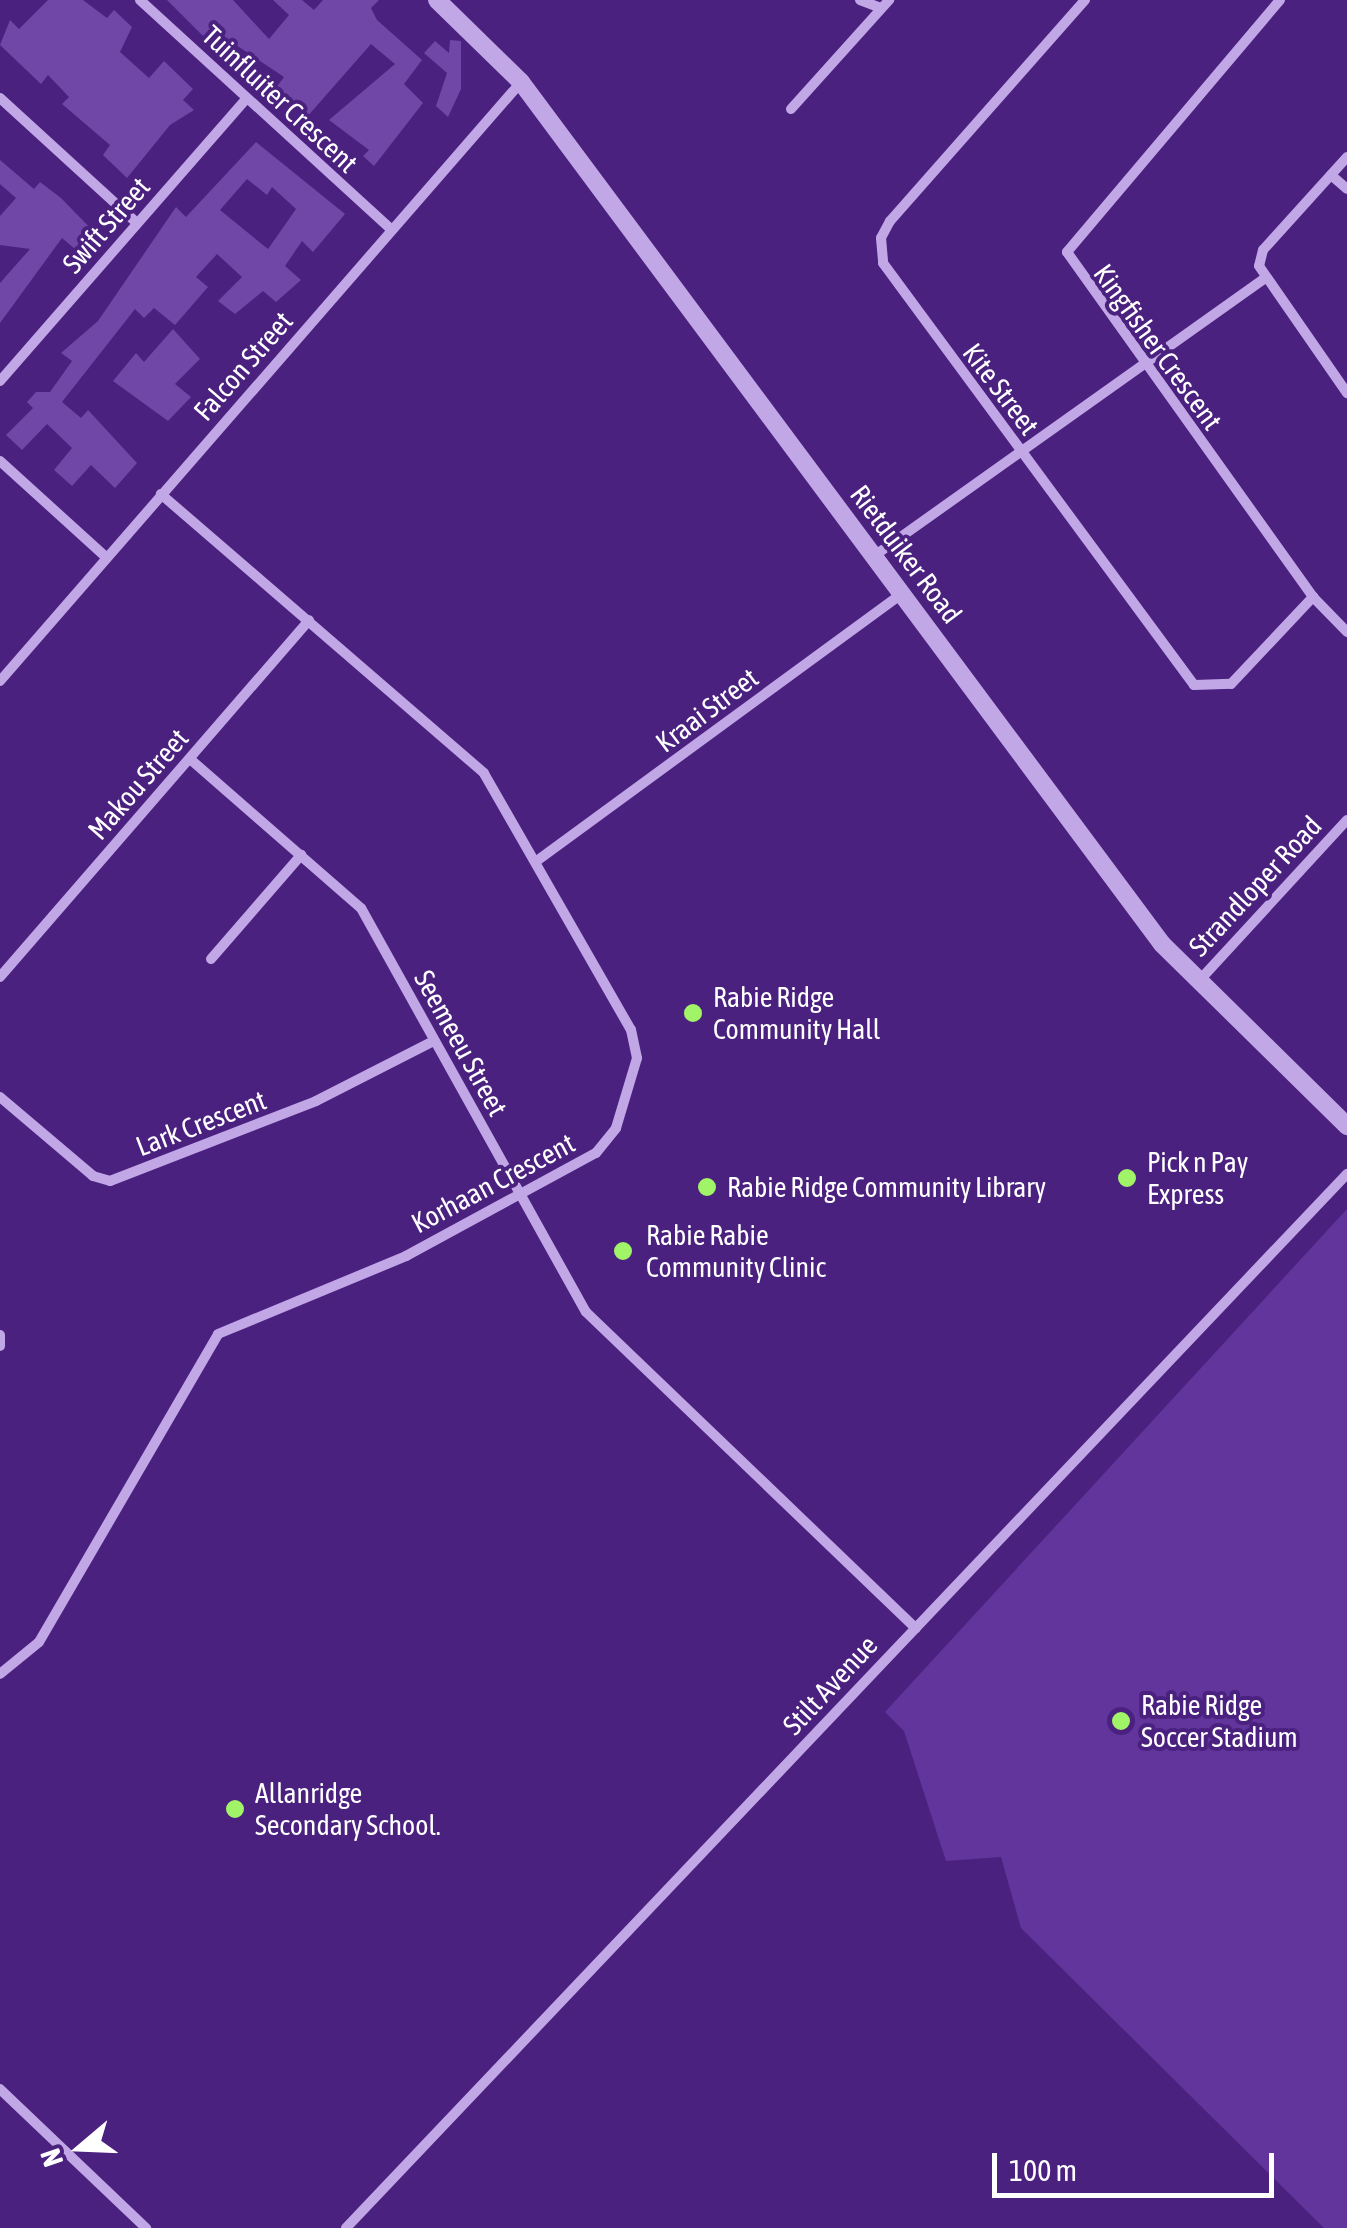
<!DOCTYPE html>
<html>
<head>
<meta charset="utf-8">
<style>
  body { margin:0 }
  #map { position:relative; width:1347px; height:2228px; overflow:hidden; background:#4b217f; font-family:"Asap Condensed",sans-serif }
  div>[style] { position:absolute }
  .green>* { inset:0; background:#62359d }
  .building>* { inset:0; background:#7046a6 }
  .minor>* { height:10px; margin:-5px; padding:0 5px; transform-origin:5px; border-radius:5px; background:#c2a7e7 }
  .tertiary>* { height:18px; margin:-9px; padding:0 9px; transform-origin:9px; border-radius:9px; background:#c2a7e7 }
  .dots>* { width:28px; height:28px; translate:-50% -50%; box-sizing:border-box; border:5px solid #4b217f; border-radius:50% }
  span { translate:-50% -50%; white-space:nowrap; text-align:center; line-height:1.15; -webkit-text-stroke:8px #4b217f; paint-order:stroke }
  .street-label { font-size:28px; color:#fff }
  .poi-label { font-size:28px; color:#fff }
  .left { translate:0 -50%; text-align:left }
  .north { position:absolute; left:30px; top:2098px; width:100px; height:100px; -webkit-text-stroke:8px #4b217f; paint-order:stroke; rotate:251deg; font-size:28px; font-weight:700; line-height:40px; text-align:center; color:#fff }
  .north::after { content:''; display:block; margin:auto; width:35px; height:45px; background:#fff; clip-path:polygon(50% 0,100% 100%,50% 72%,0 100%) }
  .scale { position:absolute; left:992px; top:2153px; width:282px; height:45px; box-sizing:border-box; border:5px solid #fff; border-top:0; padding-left:12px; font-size:30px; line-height:35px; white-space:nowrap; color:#fff; -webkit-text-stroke:8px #4b217f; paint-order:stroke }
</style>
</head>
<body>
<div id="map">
  <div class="green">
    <div style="clip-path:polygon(1347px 1209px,1347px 2228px,1324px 2228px,1021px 1928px,1001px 1857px,946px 1861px,904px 1731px,885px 1712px)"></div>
  </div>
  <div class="building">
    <div style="clip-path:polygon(48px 0,83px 0,107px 18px,114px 10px,132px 27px,120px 52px,149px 78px,164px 61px,193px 89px,183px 100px,194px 110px,170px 125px,127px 178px,103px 155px,110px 145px,62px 104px,69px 97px,48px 75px,41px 84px,0 45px,10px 20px,19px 29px)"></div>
    <div style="clip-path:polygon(167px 0,233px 0,269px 39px,289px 15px,273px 0,302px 0,314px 10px,323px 0,379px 0,371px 8px,377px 20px,422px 60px,404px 84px,423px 103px,374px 166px,363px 156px,369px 150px,329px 120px,395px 64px,371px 44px,306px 118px,276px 88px,284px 77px,230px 41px,219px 52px)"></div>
    <div style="clip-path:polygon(450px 40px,461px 41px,461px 89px,448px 117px,436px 106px,447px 73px,424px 53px,435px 41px,449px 53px)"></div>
    <div style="clip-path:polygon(evenodd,256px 142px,345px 214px,313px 252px,302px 241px,285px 266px,301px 280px,276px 302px,263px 291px,235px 314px,218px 301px,242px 277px,217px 254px,196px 277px,208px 287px,175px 325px,154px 308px,144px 318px,135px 309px,62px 402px,81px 418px,88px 410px,137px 463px,115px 488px,91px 465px,72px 486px,54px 470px,72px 448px,47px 424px,22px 450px,6px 435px,33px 408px,27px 402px,36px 392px,50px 392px,72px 361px,61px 353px,98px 321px,176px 207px,186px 217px,256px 142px,247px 179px,267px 195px,272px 187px,296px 209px,268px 249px,220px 210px,247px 179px)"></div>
    <div style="clip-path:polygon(0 160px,34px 189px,40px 182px,61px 198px,100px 238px,82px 255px,62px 238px,0 323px,0 283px,30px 249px,0 245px,0 216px,16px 198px,0 184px)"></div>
    <div style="clip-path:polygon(173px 329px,200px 359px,175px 384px,191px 397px,168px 421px,113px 381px,136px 353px,144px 362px)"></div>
  </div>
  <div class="minor">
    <div style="left:140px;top:0;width:340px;rotate:42.4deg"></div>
    <div style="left:860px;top:0;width:22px;rotate:21deg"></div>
    <div style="left:1085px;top:0;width:295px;rotate:131.4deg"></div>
    <div style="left:890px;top:221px;width:19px;rotate:118deg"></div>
    <div style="left:881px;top:238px;width:25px;rotate:85deg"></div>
    <div style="left:883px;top:263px;width:524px;rotate:53.61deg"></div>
    <div style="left:1194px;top:685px;width:37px;rotate:-2deg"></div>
    <div style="left:1231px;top:684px;width:120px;rotate:-46.7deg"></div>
    <div style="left:1280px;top:0;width:330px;rotate:130.2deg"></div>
    <div style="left:1067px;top:252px;width:424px;rotate:54.5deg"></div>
    <div style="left:1313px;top:597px;width:49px;rotate:45.8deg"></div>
    <div style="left:0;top:98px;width:185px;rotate:42.4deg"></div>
    <div style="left:791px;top:109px;width:147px;rotate:-48deg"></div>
    <div style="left:1347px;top:157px;width:125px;rotate:132.1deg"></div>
    <div style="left:1263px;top:250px;width:16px;rotate:104deg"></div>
    <div style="left:1259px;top:266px;width:155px;rotate:55.3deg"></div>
    <div style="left:1331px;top:175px;width:21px;rotate:41deg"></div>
    <div style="left:0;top:381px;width:374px;rotate:-48.9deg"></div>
    <div style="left:0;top:461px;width:144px;rotate:42.2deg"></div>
    <div style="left:874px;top:556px;width:478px;rotate:-35.4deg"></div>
    <div style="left:0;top:681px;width:794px;rotate:-48.98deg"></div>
    <div style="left:190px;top:759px;width:227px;rotate:41.1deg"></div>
    <div style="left:361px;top:908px;width:462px;rotate:60.9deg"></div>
    <div style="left:586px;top:1312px;width:457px;rotate:43.8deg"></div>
    <div style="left:538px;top:860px;width:451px;rotate:-36.2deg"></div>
    <div style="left:211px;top:959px;width:138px;rotate:-49.1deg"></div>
    <div style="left:0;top:977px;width:472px;rotate:-49.1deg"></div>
    <div style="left:1198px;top:982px;width:220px;rotate:-47.4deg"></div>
    <div style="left:0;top:1097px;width:122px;rotate:40.3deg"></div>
    <div style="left:93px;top:1176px;width:18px;rotate:16deg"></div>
    <div style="left:110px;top:1181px;width:221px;rotate:-21.2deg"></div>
    <div style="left:316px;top:1101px;width:132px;rotate:-27deg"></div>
    <div style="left:0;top:1335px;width:11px;rotate:90deg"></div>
    <div style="left:0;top:1674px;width:50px;rotate:-39.4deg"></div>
    <div style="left:39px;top:1642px;width:356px;rotate:-59.8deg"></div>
    <div style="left:218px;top:1334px;width:204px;rotate:-22.5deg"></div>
    <div style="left:406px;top:1256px;width:216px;rotate:-28.5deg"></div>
    <div style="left:596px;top:1153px;width:32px;rotate:-51deg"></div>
    <div style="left:616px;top:1128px;width:73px;rotate:-73.3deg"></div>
    <div style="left:637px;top:1058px;width:29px;rotate:-102deg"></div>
    <div style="left:631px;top:1030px;width:296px;rotate:-119.8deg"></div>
    <div style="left:484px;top:773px;width:427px;rotate:-139.2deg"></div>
    <div style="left:0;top:2089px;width:202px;rotate:43.6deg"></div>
    <div style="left:346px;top:2228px;width:1454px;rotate:-46.48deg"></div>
  </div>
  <div class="tertiary">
    <div style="left:437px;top:0;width:117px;rotate:44.3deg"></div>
    <div style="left:521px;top:82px;width:1074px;rotate:53.36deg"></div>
    <div style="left:1162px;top:944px;width:260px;rotate:44.5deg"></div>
  </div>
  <div class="dots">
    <div style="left:693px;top:1013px;background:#a1f368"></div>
    <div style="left:1127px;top:1178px;background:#a1f368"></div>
    <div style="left:707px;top:1187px;background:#a1f368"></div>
    <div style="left:623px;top:1251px;background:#a1f368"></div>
    <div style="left:1121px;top:1721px;background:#a1f368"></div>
    <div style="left:235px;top:1809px;background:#a1f368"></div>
  </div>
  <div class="street-label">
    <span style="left:280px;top:99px;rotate:43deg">Tuinfluiter Crescent</span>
    <span style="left:106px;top:225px;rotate:-49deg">Swift Street</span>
    <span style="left:1158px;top:347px;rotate:54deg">Kingfisher Crescent</span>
    <span style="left:243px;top:366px;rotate:-49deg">Falcon Street</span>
    <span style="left:1001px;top:389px;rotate:53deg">Kite Street</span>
    <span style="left:906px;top:554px;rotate:53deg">Rietduiker Road</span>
    <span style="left:707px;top:710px;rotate:-37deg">Kraai Street</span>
    <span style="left:138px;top:784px;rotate:-49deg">Makou Street</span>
    <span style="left:1255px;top:886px;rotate:-47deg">Strandloper Road</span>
    <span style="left:461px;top:1043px;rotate:61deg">Seemeeu Street</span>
    <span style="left:201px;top:1123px;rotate:-21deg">Lark Crescent</span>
    <span style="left:493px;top:1183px;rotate:-28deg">Korhaan Crescent</span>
    <span style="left:830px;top:1685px;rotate:-47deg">Stilt Avenue</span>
  </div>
  <div class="poi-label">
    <span class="left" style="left:713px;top:1013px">Rabie Ridge<br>Community Hall</span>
    <span class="left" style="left:1147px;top:1178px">Pick n Pay<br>Express</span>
    <span class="left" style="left:727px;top:1187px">Rabie Ridge Community Library</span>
    <span class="left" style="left:646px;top:1251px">Rabie Rabie<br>Community Clinic</span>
    <span class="left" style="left:1141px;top:1721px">Rabie Ridge<br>Soccer Stadium</span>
    <span class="left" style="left:255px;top:1809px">Allanridge<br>Secondary School.</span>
  </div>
  <div class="north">N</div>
  <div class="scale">100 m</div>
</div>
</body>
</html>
